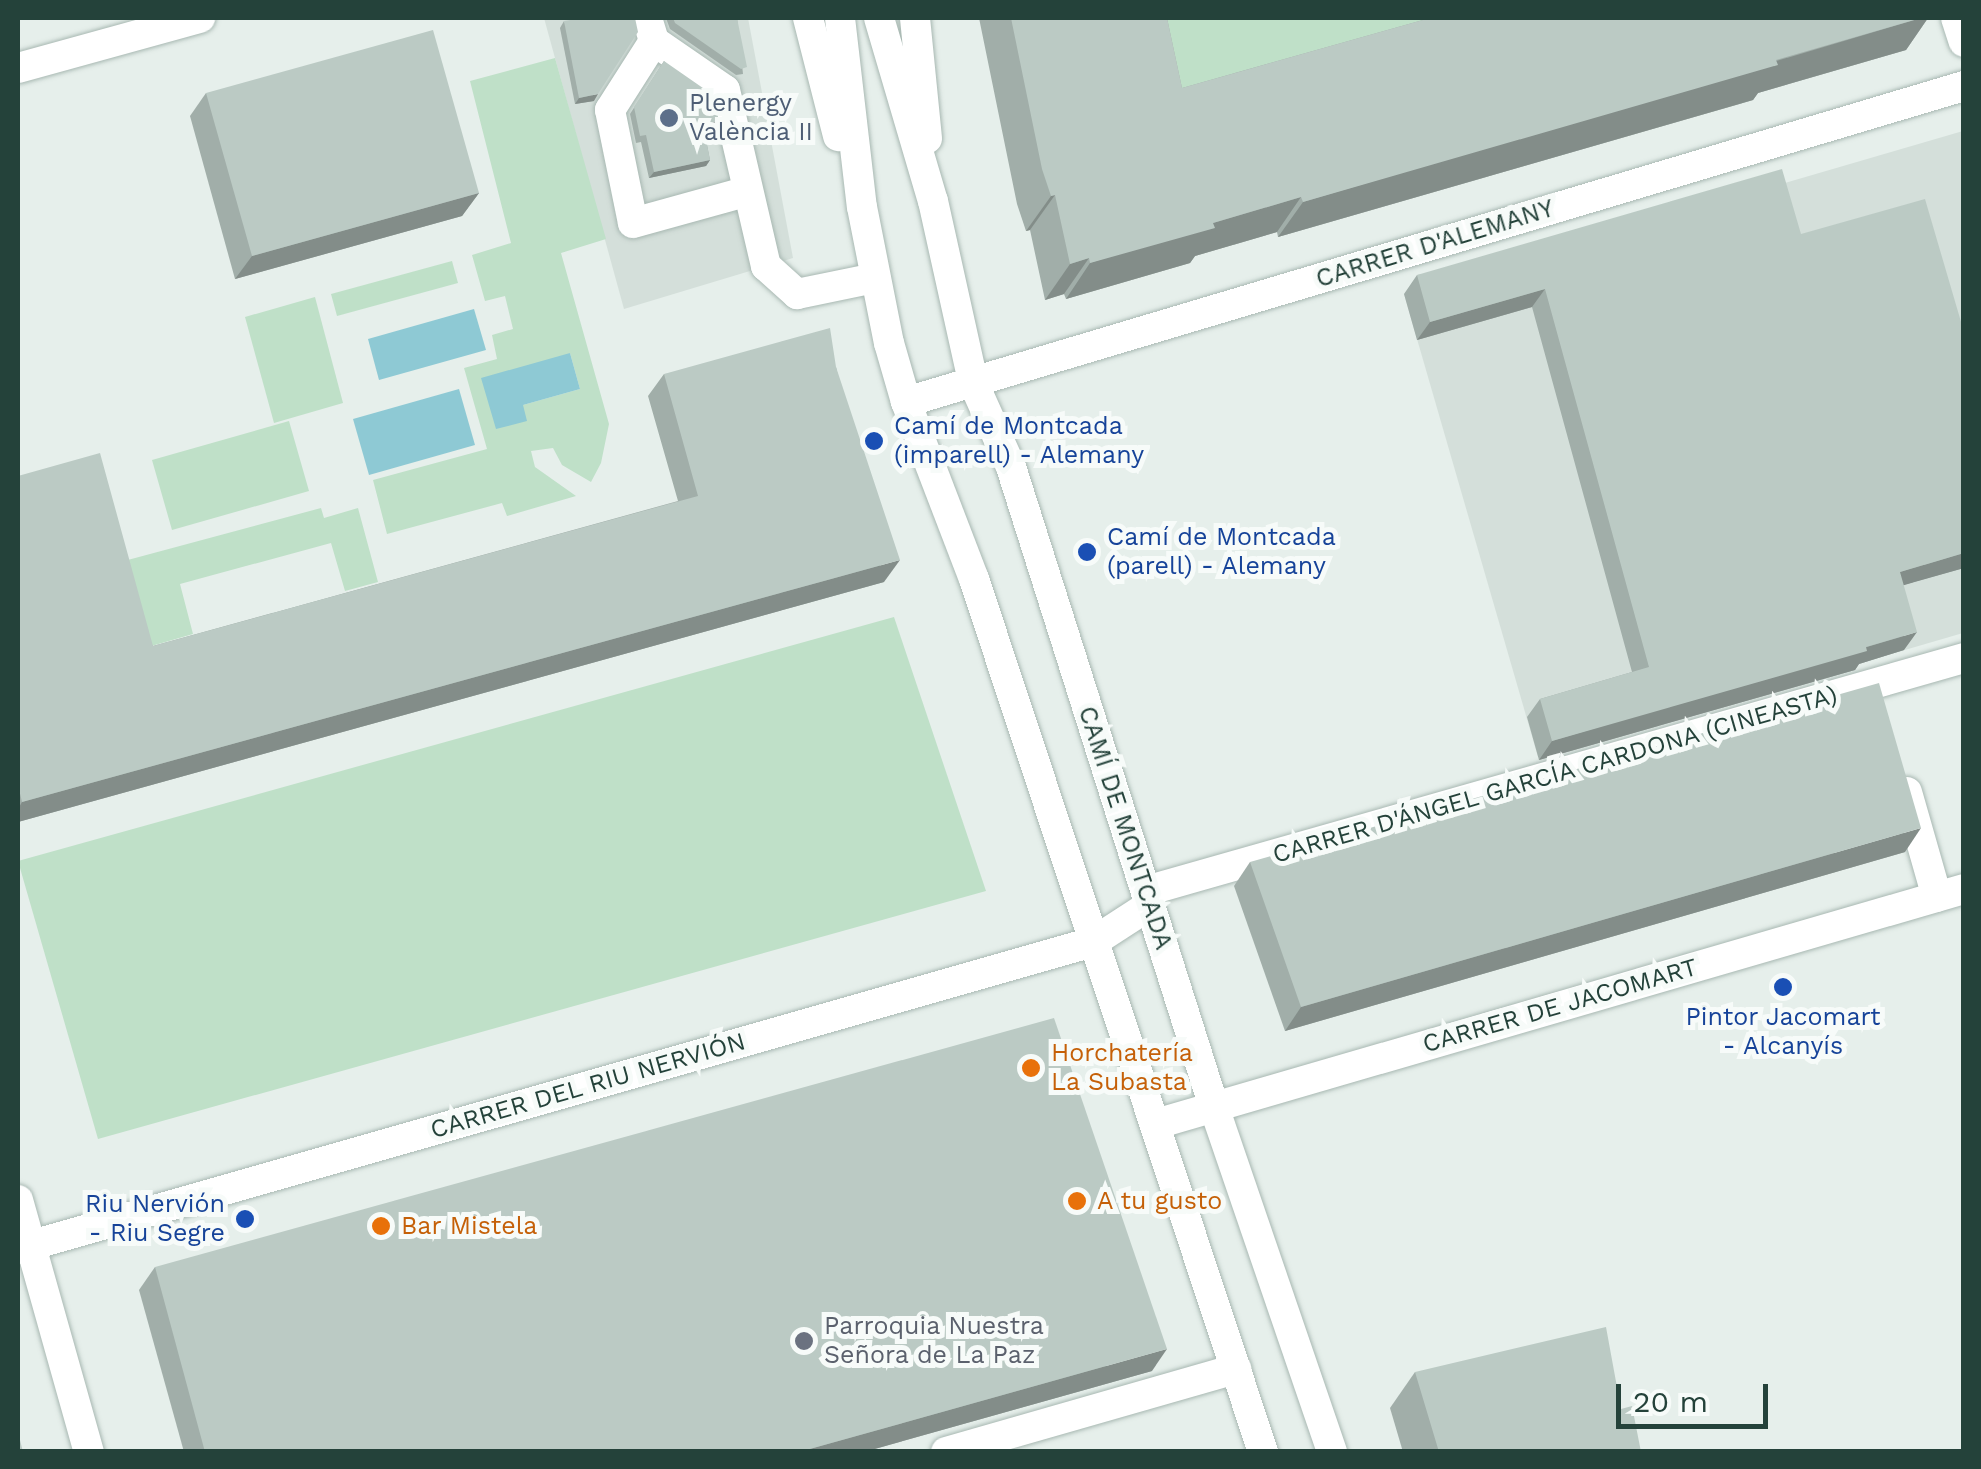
<!DOCTYPE html>
<html>
<head>
<meta charset="utf-8">
<style>
  body { margin:0 }
  #map { position:relative; width:1981px; height:1469px; overflow:hidden; background:#e6efeb; font-family:"Work Sans",sans-serif }
  div>[style] { position:absolute }
  .built>* { inset:0; background:#d4dfda }
  .green>* { inset:0; background:#bfe0c8 }
  .water>* { inset:0; background:#8ec9d4 }
  .roads { filter:drop-shadow(0 0 2px #a8b8b2) drop-shadow(0 0 2px #a8b8b2) }
  .minor>* { height:30px; margin:-15px; padding:0 15px; transform-origin:15px; border-radius:15px; background:#fff }
  .wall>* { inset:0; background:#a1aea9 }
  .shaded-wall>* { inset:0; background:#838d89 }
  .building>* { inset:0; background:#bbcac4 }
  .dots>* { width:28px; height:28px; translate:-50% -50%; box-sizing:border-box; border:5px solid #f7fbf9; border-radius:50% }
  span { translate:-50% -50%; white-space:nowrap; text-align:center; line-height:1.15; -webkit-text-stroke:10px #f7fbf9; paint-order:stroke }
  .service-label { font-size:25px; color:#4e5e75 }
  .left { translate:0 -50%; text-align:left }
  .street-label { font-size:25px; color:#24423a }
  .transit-label { font-size:25px; color:#164399 }
  .right { translate:-100% -50%; text-align:right }
  .food-label { font-size:25px; color:#c56008 }
  .worship-label { font-size:25px; color:#5b616d }
  .frame { position:absolute; inset:0; border:20px solid #24423a; pointer-events:none }
  .scale { position:absolute; left:1616px; top:1384px; width:152px; height:45px; box-sizing:border-box; border:5px solid #24423a; border-top:0; padding-left:12px; font-size:30px; line-height:35px; white-space:nowrap; color:#24423a; -webkit-text-stroke:8px #f7fbf9; paint-order:stroke }
</style>
</head>
<body>
<div id="map">
  <div class="built">
    <div style="clip-path:polygon(544px 18px,748px 18px,793px 258px,624px 309px)"></div>
    <div style="clip-path:polygon(1963px 131px,1963px 633px,1538px 757px,1404px 294px)"></div>
  </div>
  <div class="green">
    <div style="clip-path:polygon(1135px 18px,1528px 18px,1174px 119px)"></div>
    <div style="clip-path:polygon(evenodd,555px 58px,606px 239px,561px 253px,609px 424px,601px 463px,591px 482px,562px 465px,553px 448px,531px 451px,535px 467px,576px 496px,507px 516px,502px 503px,387px 534px,373px 480px,487px 449px,464px 368px,497px 359px,492px 335px,513px 329px,505px 296px,485px 301px,472px 255px,511px 243px,470px 81px,555px 58px,570px 353px,580px 389px,523px 405px,570px 353px)"></div>
    <div style="clip-path:polygon(452px 261px,458px 283px,337px 316px,331px 294px)"></div>
    <div style="clip-path:polygon(315px 297px,343px 403px,274px 423px,245px 317px)"></div>
    <div style="clip-path:polygon(289px 421px,309px 491px,172px 530px,152px 460px)"></div>
    <div style="clip-path:polygon(321px 508px,324px 518px,358px 508px,378px 582px,345px 591px,331px 543px,180px 584px,193px 634px,148px 647px,124px 561px)"></div>
    <div style="clip-path:polygon(894px 617px,986px 891px,98px 1139px,18px 861px)"></div>
  </div>
  <div class="water">
    <div style="clip-path:polygon(474px 309px,486px 350px,379px 380px,368px 339px)"></div>
    <div style="clip-path:polygon(570px 353px,580px 389px,523px 405px,527px 421px,496px 429px,481px 378px)"></div>
    <div style="clip-path:polygon(459px 389px,475px 445px,369px 475px,353px 419px)"></div>
  </div>
  <div class="roads">
    <div class="minor">
      <div style="left:647px;top:18px;width:24px;rotate:73deg"></div>
      <div style="left:654px;top:41px;width:86px;rotate:34.6deg"></div>
      <div style="left:725px;top:90px;width:181px;rotate:76.9deg"></div>
      <div style="left:766px;top:266px;width:42px;rotate:42.1deg"></div>
      <div style="left:797px;top:294px;width:80px;rotate:-11.6deg"></div>
      <div style="left:808px;top:18px;width:122px;rotate:75.7deg"></div>
      <div style="left:840px;top:18px;width:190px;rotate:83.4deg"></div>
      <div style="left:862px;top:207px;width:139px;rotate:78.8deg"></div>
      <div style="left:889px;top:343px;width:61px;rotate:73.9deg"></div>
      <div style="left:906px;top:402px;width:190px;rotate:69deg"></div>
      <div style="left:974px;top:579px;width:920px;rotate:71.68deg"></div>
      <div style="left:879px;top:18px;width:191px;rotate:73.6deg"></div>
      <div style="left:933px;top:201px;width:185px;rotate:77.5deg"></div>
      <div style="left:973px;top:382px;width:93px;rotate:65.9deg"></div>
      <div style="left:1011px;top:467px;width:671px;rotate:72.4deg"></div>
      <div style="left:1214px;top:1107px;width:365px;rotate:71.1deg"></div>
      <div style="left:915px;top:18px;width:121px;rotate:84.3deg"></div>
      <div style="left:1956px;top:18px;width:25px;rotate:72deg"></div>
      <div style="left:654px;top:41px;width:82px;rotate:122.5deg"></div>
      <div style="left:610px;top:110px;width:115px;rotate:78.5deg"></div>
      <div style="left:633px;top:223px;width:119px;rotate:-15.5deg"></div>
      <div style="left:18px;top:68px;width:189px;rotate:-15.4deg"></div>
      <div style="left:906px;top:402px;width:1104px;rotate:-16.63deg"></div>
      <div style="left:1907px;top:792px;width:109px;rotate:74.1deg"></div>
      <div style="left:1146px;top:891px;width:851px;rotate:-15.9deg"></div>
      <div style="left:1156px;top:1124px;width:841px;rotate:-16.22deg"></div>
      <div style="left:18px;top:1200px;width:262px;rotate:74.3deg"></div>
      <div style="left:18px;top:1249px;width:1118px;rotate:-15.94deg"></div>
      <div style="left:1093px;top:942px;width:68px;rotate:-33deg"></div>
      <div style="left:946px;top:1452px;width:302px;rotate:-16deg"></div>
    </div>
  </div>
  <div class="wall">
    <div style="clip-path:polygon(666px 18px,737px 18px,743px 74px,736px 75px,670px 29px)"></div>
    <div style="clip-path:polygon(979px 18px,1167px 18px,1182px 88px,1430px 18px,1928px 18px,1906px 50px,1758px 93px,1753px 100px,1278px 237px,1277px 232px,1195px 256px,1190px 263px,1066px 299px,1064px 294px,1045px 300px,1030px 230px,1026px 231px,1017px 204px)"></div>
    <div style="clip-path:polygon(564px 21px,594px 101px,575px 104px,560px 28px)"></div>
    <div style="clip-path:polygon(664px 61px,715px 128px,704px 130px,710px 160px,706px 166px,649px 178px,641px 142px,636px 143px,630px 114px)"></div>
    <div style="clip-path:polygon(206px 93px,479px 193px,462px 216px,235px 279px,190px 116px)"></div>
    <div style="clip-path:polygon(1801px 234px,1964px 332px,1964px 568px,1903px 585px,1904px 650px,1859px 664px,1855px 670px,1539px 760px,1527px 717px,1540px 699px,1632px 672px,1532px 307px,1417px 340px,1404px 294px,1417px 275px)"></div>
    <div style="clip-path:polygon(836px 367px,884px 582px,18px 822px,18px 476px,153px 646px,678px 501px,648px 396px,664px 374px)"></div>
    <div style="clip-path:polygon(1905px 852px,1285px 1031px,1234px 886px,1250px 862px)"></div>
    <div style="clip-path:polygon(155px 1267px,1152px 1371px,864px 1452px,184px 1452px,139px 1290px)"></div>
    <div style="clip-path:polygon(1415px 1372px,1621px 1409px,1641px 1452px,1403px 1452px,1390px 1408px)"></div>
  </div>
  <div class="shaded-wall">
    <div style="clip-path:polygon(1921px 18px,1928px 18px,1906px 50px,1758px 93px,1753px 100px,1278px 237px,1303px 202px)"></div>
    <div style="clip-path:polygon(598px 94px,594px 101px,575px 104px,579px 98px)"></div>
    <div style="clip-path:polygon(719px 121px,715px 128px,698px 131px,703px 124px)"></div>
    <div style="clip-path:polygon(710px 160px,706px 166px,649px 178px,654px 172px)"></div>
    <div style="clip-path:polygon(479px 193px,462px 216px,235px 279px,252px 256px)"></div>
    <div style="clip-path:polygon(1055px 195px,1030px 230px,1026px 231px,1051px 196px)"></div>
    <div style="clip-path:polygon(1301px 197px,1277px 232px,1195px 256px,1190px 263px,1066px 299px,1090px 263px,1213px 223px)"></div>
    <div style="clip-path:polygon(1089px 258px,1064px 294px,1045px 300px,1070px 264px)"></div>
    <div style="clip-path:polygon(1545px 289px,1532px 307px,1417px 340px,1430px 322px)"></div>
    <div style="clip-path:polygon(1964px 553px,1964px 568px,1887px 590px,1900px 572px)"></div>
    <div style="clip-path:polygon(900px 560px,884px 582px,18px 822px,18px 809px,22px 802px)"></div>
    <div style="clip-path:polygon(1917px 632px,1904px 650px,1859px 664px,1855px 670px,1539px 760px,1552px 741px)"></div>
    <div style="clip-path:polygon(1921px 828px,1905px 852px,1285px 1031px,1301px 1007px)"></div>
    <div style="clip-path:polygon(1167px 1349px,1152px 1371px,864px 1452px,799px 1452px)"></div>
  </div>
  <div class="building">
    <div style="clip-path:polygon(583px 18px,635px 18px,638px 32px,598px 94px,579px 98px,564px 21px)"></div>
    <div style="clip-path:polygon(673px 18px,737px 18px,747px 67px,741px 69px,675px 23px)"></div>
    <div style="clip-path:polygon(1011px 18px,1167px 18px,1182px 88px,1430px 18px,1921px 18px,1776px 60px,1778px 65px,1303px 202px,1301px 197px,1213px 223px,1215px 228px,1090px 263px,1089px 258px,1070px 264px,1055px 195px,1051px 196px,1042px 169px)"></div>
    <div style="clip-path:polygon(433px 30px,479px 193px,252px 256px,206px 93px)"></div>
    <div style="clip-path:polygon(664px 61px,713px 95px,719px 121px,703px 124px,710px 160px,654px 172px,646px 135px,640px 136px,634px 107px)"></div>
    <div style="clip-path:polygon(1782px 169px,1801px 234px,1925px 199px,1964px 332px,1964px 553px,1900px 572px,1917px 632px,1866px 647px,1867px 651px,1552px 741px,1540px 699px,1649px 667px,1545px 289px,1430px 322px,1417px 275px)"></div>
    <div style="clip-path:polygon(830px 328px,836px 367px,900px 560px,22px 802px,18px 785px,18px 476px,100px 453px,153px 646px,698px 496px,664px 374px)"></div>
    <div style="clip-path:polygon(1879px 683px,1921px 828px,1301px 1007px,1250px 862px)"></div>
    <div style="clip-path:polygon(1054px 1018px,1167px 1349px,799px 1452px,205px 1452px,155px 1267px)"></div>
    <div style="clip-path:polygon(1606px 1327px,1621px 1409px,1632px 1406px,1641px 1452px,1439px 1452px,1415px 1372px)"></div>
    <div style="clip-path:polygon(18px 1432px,23px 1452px,18px 1452px)"></div>
  </div>
  <div class="dots">
    <div style="left:669px;top:118px;background:#5c6f8a"></div>
    <div style="left:874px;top:441px;background:#1a4fb4"></div>
    <div style="left:1087px;top:552px;background:#1a4fb4"></div>
    <div style="left:1783px;top:987px;background:#1a4fb4"></div>
    <div style="left:1031px;top:1068px;background:#e8710a"></div>
    <div style="left:1077px;top:1201px;background:#e8710a"></div>
    <div style="left:245px;top:1219px;background:#1a4fb4"></div>
    <div style="left:381px;top:1226px;background:#e8710a"></div>
    <div style="left:804px;top:1341px;background:#6b7280"></div>
  </div>
  <div class="service-label">
    <span class="left" style="left:689px;top:118px">Plenergy<br>València II</span>
  </div>
  <div class="street-label">
    <span style="left:1435px;top:244px;rotate:-17deg">CARRER D'ALEMANY</span>
    <span style="left:1555px;top:775px;rotate:-16deg">CARRER D'ÁNGEL GARCÍA CARDONA (CINEASTA)</span>
    <span style="left:1125px;top:828px;rotate:72deg">CAMÍ DE MONTCADA</span>
    <span style="left:1560px;top:1006px;rotate:-16deg">CARRER DE JACOMART</span>
    <span style="left:588px;top:1086px;rotate:-16deg">CARRER DEL RIU NERVIÓN</span>
  </div>
  <div class="transit-label">
    <span class="left" style="left:894px;top:441px">Camí de Montcada<br>(imparell) - Alemany</span>
    <span class="left" style="left:1107px;top:552px">Camí de Montcada<br>(parell) - Alemany</span>
    <span style="left:1783px;top:1032px">Pintor Jacomart<br>- Alcanyís</span>
    <span class="right" style="left:225px;top:1219px">Riu Nervión<br>- Riu Segre</span>
  </div>
  <div class="food-label">
    <span class="left" style="left:1051px;top:1068px">Horchatería<br>La Subasta</span>
    <span class="left" style="left:1097px;top:1201px">A tu gusto</span>
    <span class="left" style="left:401px;top:1226px">Bar Mistela</span>
  </div>
  <div class="worship-label">
    <span class="left" style="left:824px;top:1341px">Parroquia Nuestra<br>Señora de La Paz</span>
  </div>
  <div class="frame"></div>
  <div class="scale">20 m</div>
</div>
</body>
</html>
